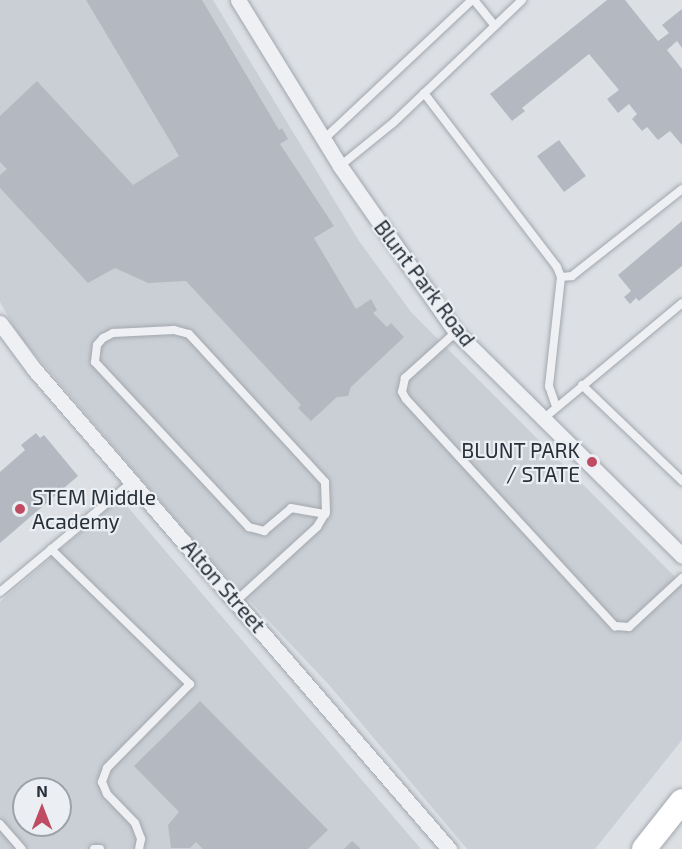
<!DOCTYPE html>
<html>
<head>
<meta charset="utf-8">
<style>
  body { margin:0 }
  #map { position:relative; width:682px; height:849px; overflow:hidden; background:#dce0e5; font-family:"Exo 2",sans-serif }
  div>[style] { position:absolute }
  .built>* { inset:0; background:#cacfd5 }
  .building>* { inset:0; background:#b4b9c1 }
  .roads { filter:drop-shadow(0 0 2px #a2a7ae) drop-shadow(0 0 2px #a2a7ae) }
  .service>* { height:8px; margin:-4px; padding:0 4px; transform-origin:4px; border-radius:4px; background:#eef0f3 }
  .minor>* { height:15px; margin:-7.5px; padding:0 7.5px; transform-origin:7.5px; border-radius:7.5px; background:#eef0f3 }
  .primary>* { height:24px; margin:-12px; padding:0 12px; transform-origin:12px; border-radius:12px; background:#fff }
  .dots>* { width:16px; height:16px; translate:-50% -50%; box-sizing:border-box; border:3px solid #ebeff3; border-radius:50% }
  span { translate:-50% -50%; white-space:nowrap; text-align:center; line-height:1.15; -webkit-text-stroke:4.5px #ebeff3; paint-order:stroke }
  .street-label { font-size:21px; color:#272f39 }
  .poi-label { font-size:21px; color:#272f39 }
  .right { translate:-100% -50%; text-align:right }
  .left { translate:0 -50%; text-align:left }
  .north { position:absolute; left:12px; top:777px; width:60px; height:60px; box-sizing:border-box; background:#ebeff3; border:2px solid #9da2a9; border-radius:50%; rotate:0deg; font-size:16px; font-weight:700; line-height:24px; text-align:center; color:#272f39 }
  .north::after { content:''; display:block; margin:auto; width:21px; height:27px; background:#bf4c63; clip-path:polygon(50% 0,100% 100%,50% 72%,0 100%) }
</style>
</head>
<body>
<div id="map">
  <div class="built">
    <div style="clip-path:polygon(0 0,213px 0,359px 241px,411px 312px,682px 584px,682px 740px,595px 849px,467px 849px,330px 686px,200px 548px,20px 337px,0 302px)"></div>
    <div style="clip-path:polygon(evenodd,120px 498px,421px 849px,0 849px,0 602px,120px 498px,24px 789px,60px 789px,60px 825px,24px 825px,24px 789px)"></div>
  </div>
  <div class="building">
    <div style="clip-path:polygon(86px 0,202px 0,279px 130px,282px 128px,288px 139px,280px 144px,334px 226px,314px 238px,356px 309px,371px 299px,377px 310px,373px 313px,387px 327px,391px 323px,404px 337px,351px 387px,348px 396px,337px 397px,311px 421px,298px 408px,301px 405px,186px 281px,148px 283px,115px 268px,88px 283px,0 188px,0 175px,7px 169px,0 162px,0 116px,37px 81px,133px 185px,179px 156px)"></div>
    <div style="clip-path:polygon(607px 0,625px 0,658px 41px,669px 33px,662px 25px,682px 9px,682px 48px,677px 41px,667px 50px,682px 69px,682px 145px,670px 131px,658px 140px,647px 127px,642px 131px,632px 119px,637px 114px,629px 104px,618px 113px,607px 99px,619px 90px,589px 54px,522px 108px,525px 111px,512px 121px,490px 94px)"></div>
    <div style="clip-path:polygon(559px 140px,586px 176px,564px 192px,537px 156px)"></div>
    <div style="clip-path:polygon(682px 221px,682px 266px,639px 301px,636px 298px,630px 304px,624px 297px,631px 291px,618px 275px)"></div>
    <div style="clip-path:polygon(36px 433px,40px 438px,44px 435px,78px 476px,0 543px,0 472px,25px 450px,21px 445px)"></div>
    <div style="clip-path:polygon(200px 701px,328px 830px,308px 849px,203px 849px,196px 842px,190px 848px,171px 848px,168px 825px,179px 812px,134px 766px)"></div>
    <div style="clip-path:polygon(352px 841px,361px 849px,344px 849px)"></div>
  </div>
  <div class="roads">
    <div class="service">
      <div style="left:474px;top:0;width:33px;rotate:51deg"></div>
      <div style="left:424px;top:93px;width:219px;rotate:52.6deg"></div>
      <div style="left:557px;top:267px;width:11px;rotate:68deg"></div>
      <div style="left:561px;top:277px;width:110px;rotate:96.3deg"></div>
      <div style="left:549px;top:386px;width:21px;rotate:71deg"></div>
      <div style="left:324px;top:139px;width:203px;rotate:-43.2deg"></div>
      <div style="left:340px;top:166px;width:68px;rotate:-39.1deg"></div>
      <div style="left:393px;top:123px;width:178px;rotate:-43.6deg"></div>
      <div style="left:561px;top:277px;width:11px;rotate:-5deg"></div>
      <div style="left:572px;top:276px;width:140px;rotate:-38.3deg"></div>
      <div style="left:456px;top:332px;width:69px;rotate:138deg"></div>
      <div style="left:405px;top:378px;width:14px;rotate:102deg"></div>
      <div style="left:402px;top:392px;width:8px;rotate:60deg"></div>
      <div style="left:406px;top:399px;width:309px;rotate:47.4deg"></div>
      <div style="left:615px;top:626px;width:14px;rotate:4deg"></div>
      <div style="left:629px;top:627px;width:72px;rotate:-42.8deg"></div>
      <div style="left:582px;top:385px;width:139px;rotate:43.8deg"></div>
      <div style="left:543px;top:419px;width:181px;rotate:-39.8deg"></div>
      <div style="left:51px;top:549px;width:194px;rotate:44.2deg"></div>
      <div style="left:190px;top:684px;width:118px;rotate:134.7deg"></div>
      <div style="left:107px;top:768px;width:15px;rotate:110deg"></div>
      <div style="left:102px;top:782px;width:13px;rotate:67deg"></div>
      <div style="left:107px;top:794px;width:40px;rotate:46deg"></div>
      <div style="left:135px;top:823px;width:17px;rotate:69deg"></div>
      <div style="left:141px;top:839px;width:10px;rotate:101deg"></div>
      <div style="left:0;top:592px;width:172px;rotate:-39.8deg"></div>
      <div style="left:236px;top:601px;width:110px;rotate:-42.4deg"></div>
      <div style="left:317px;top:527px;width:17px;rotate:-59deg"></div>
      <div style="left:326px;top:512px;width:30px;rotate:-92deg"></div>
      <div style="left:325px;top:482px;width:201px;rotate:-132.6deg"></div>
      <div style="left:189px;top:334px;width:16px;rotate:-165deg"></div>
      <div style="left:174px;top:330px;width:61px;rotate:177.2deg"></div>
      <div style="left:113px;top:333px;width:11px;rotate:153deg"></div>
      <div style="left:103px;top:338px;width:9px;rotate:131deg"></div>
      <div style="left:97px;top:345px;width:17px;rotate:97deg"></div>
      <div style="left:95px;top:362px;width:226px;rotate:47deg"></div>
      <div style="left:249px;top:527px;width:16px;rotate:15deg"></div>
      <div style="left:264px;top:531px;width:35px;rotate:-40deg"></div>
      <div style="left:291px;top:508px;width:35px;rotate:10deg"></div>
      <div style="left:0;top:824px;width:33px;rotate:49deg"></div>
      <div style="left:94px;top:849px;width:6px"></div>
    </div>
    <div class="minor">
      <div style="left:238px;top:0;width:195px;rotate:58.4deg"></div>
      <div style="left:340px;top:166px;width:203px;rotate:55.1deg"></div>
      <div style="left:456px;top:332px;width:318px;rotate:44.7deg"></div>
      <div style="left:0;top:323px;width:57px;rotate:53.5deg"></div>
      <div style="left:34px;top:369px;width:635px;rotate:49.15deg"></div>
    </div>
    <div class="primary">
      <div style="left:644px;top:849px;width:61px;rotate:-51.6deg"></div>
    </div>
  </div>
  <div class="dots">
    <div style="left:592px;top:462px;background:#bf4c63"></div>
    <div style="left:20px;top:509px;background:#bf4c63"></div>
  </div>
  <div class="street-label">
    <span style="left:425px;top:283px;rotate:53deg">Blunt Park Road</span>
    <span style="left:224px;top:586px;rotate:49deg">Alton Street</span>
  </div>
  <div class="poi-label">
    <span class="right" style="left:580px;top:462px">BLUNT PARK<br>/ STATE</span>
    <span class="left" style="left:32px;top:509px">STEM Middle<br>Academy</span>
  </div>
  <div class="north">N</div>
</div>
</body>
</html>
